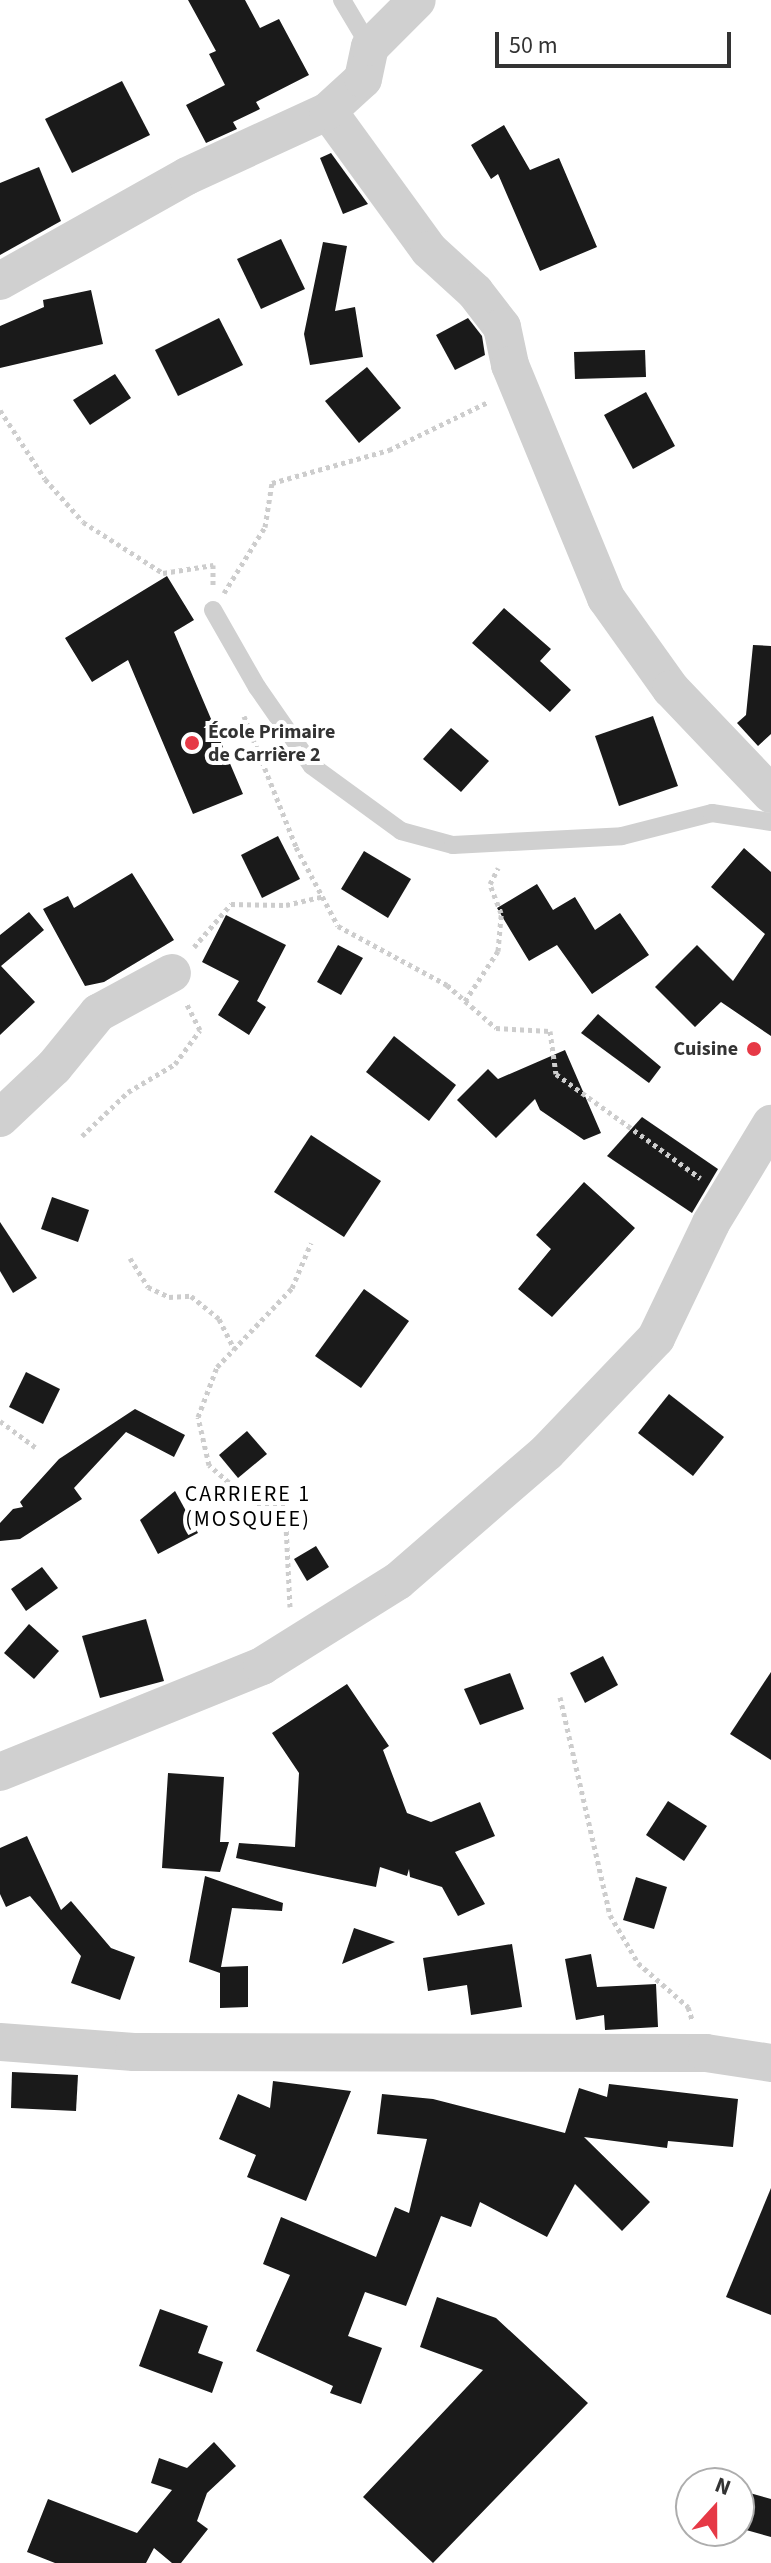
<!DOCTYPE html>
<html>
<head>
<meta charset="utf-8">
<style>
  body { margin:0 }
  #map { position:relative; width:771px; height:2563px; overflow:hidden; background:#fff; font-family:"Source Sans 3",sans-serif }
  div>[style] { position:absolute }
  .building>* { inset:0; background:#1a1a1a }
  .path>* { height:5px; margin-top:-2.5px; transform-origin:0; background:repeating-linear-gradient(90deg,#cdcdcd 0 4px,transparent 0 8px) }
  .lane>* { height:18px; margin:-9px; padding:0 9px; transform-origin:9px; border-radius:9px; background:#d0d0d0 }
  .street>* { height:38px; margin:-19px; padding:0 19px; transform-origin:19px; border-radius:19px; background:#d0d0d0 }
  .dots>* { width:22px; height:22px; translate:-50% -50%; box-sizing:border-box; border:4px solid #fff; border-radius:50% }
  span { translate:-50% -50%; white-space:nowrap; text-align:center; line-height:1.15; -webkit-text-stroke:8px #fff; paint-order:stroke }
  .poi-label { font-size:20px; color:#333; font-weight:700 }
  .left { translate:0 -50%; text-align:left }
  .right { translate:-100% -50%; text-align:right }
  .neighbourhood-label { font-size:22px; color:#000; letter-spacing:2px }
  .north { position:absolute; left:675px; top:2467px; width:80px; height:80px; box-sizing:border-box; background:#fff; border:2px solid #adadad; border-radius:50%; rotate:21deg; font-size:22px; font-weight:700; line-height:32px; text-align:center; color:#333 }
  .north::after { content:''; display:block; margin:auto; width:28px; height:36px; background:#e63946; clip-path:polygon(50% 0,100% 100%,50% 72%,0 100%) }
  .scale { position:absolute; left:495px; top:32px; width:236px; height:36px; box-sizing:border-box; border:4px solid #333; border-top:0; padding-left:10px; font-size:24px; line-height:28px; white-space:nowrap; color:#333; -webkit-text-stroke:6px #fff; paint-order:stroke }
</style>
</head>
<body>
<div id="map">
  <div class="building">
    <div style="clip-path:polygon(188px 0,245px 0,260px 28px,279px 19px,309px 75px,256px 102px,260px 109px,233px 122px,237px 129px,206px 143px,186px 105px,225px 85px,209px 54px,216px 51px)"></div>
    <div style="clip-path:polygon(122px 81px,150px 135px,72px 173px,45px 119px)"></div>
    <div style="clip-path:polygon(504px 125px,530px 170px,559px 158px,597px 247px,540px 271px,498px 174px,491px 179px,471px 145px)"></div>
    <div style="clip-path:polygon(331px 153px,368px 204px,343px 214px,320px 158px)"></div>
    <div style="clip-path:polygon(39px 167px,61px 221px,0 255px,0 183px)"></div>
    <div style="clip-path:polygon(281px 239px,305px 289px,261px 309px,237px 259px)"></div>
    <div style="clip-path:polygon(323px 242px,347px 246px,335px 311px,355px 307px,363px 357px,310px 365px,304px 334px)"></div>
    <div style="clip-path:polygon(91px 290px,103px 344px,0 368px,0 326px,44px 307px,43px 300px)"></div>
    <div style="clip-path:polygon(219px 318px,243px 365px,178px 396px,155px 350px)"></div>
    <div style="clip-path:polygon(468px 318px,482px 336px,485px 355px,455px 370px,436px 335px)"></div>
    <div style="clip-path:polygon(645px 350px,646px 377px,575px 379px,574px 352px)"></div>
    <div style="clip-path:polygon(367px 367px,401px 408px,359px 443px,325px 401px)"></div>
    <div style="clip-path:polygon(115px 374px,131px 398px,90px 425px,73px 400px)"></div>
    <div style="clip-path:polygon(646px 392px,675px 446px,633px 469px,604px 415px)"></div>
    <div style="clip-path:polygon(167px 576px,194px 620px,174px 632px,243px 794px,193px 814px,128px 660px,92px 682px,65px 638px)"></div>
    <div style="clip-path:polygon(504px 608px,551px 649px,540px 661px,571px 690px,550px 712px,472px 643px)"></div>
    <div style="clip-path:polygon(753px 645px,771px 646px,771px 734px,758px 746px,737px 723px,746px 715px)"></div>
    <div style="clip-path:polygon(653px 716px,678px 786px,619px 806px,595px 736px)"></div>
    <div style="clip-path:polygon(451px 728px,489px 761px,461px 792px,423px 759px)"></div>
    <div style="clip-path:polygon(278px 836px,300px 879px,262px 898px,241px 855px)"></div>
    <div style="clip-path:polygon(744px 848px,771px 872px,771px 1036px,721px 1002px,695px 1027px,655px 987px,697px 945px,733px 981px,765px 934px,711px 887px)"></div>
    <div style="clip-path:polygon(364px 851px,411px 879px,388px 918px,341px 889px)"></div>
    <div style="clip-path:polygon(132px 873px,174px 940px,104px 982px,85px 986px,43px 909px,68px 896px,74px 908px)"></div>
    <div style="clip-path:polygon(537px 884px,553px 910px,575px 897px,595px 930px,620px 913px,649px 955px,592px 994px,557px 945px,529px 961px,497px 908px)"></div>
    <div style="clip-path:polygon(29px 912px,44px 930px,1px 966px,35px 1002px,0 1035px,0 935px)"></div>
    <div style="clip-path:polygon(226px 915px,286px 945px,257px 1001px,266px 1007px,249px 1035px,218px 1015px,239px 981px,202px 962px)"></div>
    <div style="clip-path:polygon(338px 945px,363px 958px,341px 995px,317px 982px)"></div>
    <div style="clip-path:polygon(598px 1014px,661px 1067px,649px 1083px,581px 1033px)"></div>
    <div style="clip-path:polygon(394px 1036px,456px 1085px,429px 1121px,366px 1072px)"></div>
    <div style="clip-path:polygon(565px 1050px,601px 1133px,584px 1140px,540px 1110px,535px 1099px,496px 1138px,457px 1100px,488px 1069px,498px 1079px)"></div>
    <div style="clip-path:polygon(642px 1117px,718px 1169px,692px 1213px,607px 1156px)"></div>
    <div style="clip-path:polygon(311px 1135px,381px 1181px,344px 1237px,274px 1192px)"></div>
    <div style="clip-path:polygon(584px 1182px,635px 1228px,552px 1317px,518px 1289px,551px 1249px,536px 1235px)"></div>
    <div style="clip-path:polygon(52px 1197px,89px 1210px,78px 1242px,41px 1229px)"></div>
    <div style="clip-path:polygon(0 1222px,37px 1278px,13px 1293px,0 1271px)"></div>
    <div style="clip-path:polygon(364px 1289px,409px 1321px,361px 1388px,315px 1356px)"></div>
    <div style="clip-path:polygon(26px 1372px,60px 1389px,43px 1424px,9px 1407px)"></div>
    <div style="clip-path:polygon(669px 1394px,724px 1437px,693px 1476px,638px 1433px)"></div>
    <div style="clip-path:polygon(135px 1409px,185px 1435px,174px 1457px,126px 1432px,74px 1488px,82px 1499px,20px 1539px,0 1541px,0 1523px,13px 1509px,23px 1507px,20px 1502px,59px 1459px)"></div>
    <div style="clip-path:polygon(247px 1431px,267px 1454px,238px 1478px,219px 1455px)"></div>
    <div style="clip-path:polygon(175px 1491px,198px 1533px,158px 1554px,140px 1520px)"></div>
    <div style="clip-path:polygon(316px 1546px,329px 1567px,307px 1581px,294px 1559px)"></div>
    <div style="clip-path:polygon(42px 1567px,58px 1588px,26px 1611px,11px 1589px)"></div>
    <div style="clip-path:polygon(146px 1619px,164px 1681px,100px 1698px,82px 1636px)"></div>
    <div style="clip-path:polygon(29px 1624px,59px 1651px,34px 1679px,4px 1653px)"></div>
    <div style="clip-path:polygon(603px 1656px,618px 1685px,585px 1703px,570px 1673px)"></div>
    <div style="clip-path:polygon(771px 1672px,771px 1760px,730px 1734px)"></div>
    <div style="clip-path:polygon(510px 1673px,524px 1709px,480px 1725px,464px 1689px)"></div>
    <div style="clip-path:polygon(347px 1684px,389px 1746px,383px 1750px,407px 1813px,431px 1822px,480px 1802px,495px 1836px,455px 1852px,485px 1904px,458px 1916px,442px 1887px,410px 1877px,409px 1869px,407px 1876px,380px 1867px,376px 1887px,236px 1858px,239px 1843px,295px 1847px,299px 1773px,272px 1733px)"></div>
    <div style="clip-path:polygon(168px 1773px,224px 1777px,220px 1842px,229px 1842px,220px 1872px,162px 1868px)"></div>
    <div style="clip-path:polygon(668px 1801px,707px 1826px,684px 1861px,646px 1835px)"></div>
    <div style="clip-path:polygon(27px 1836px,61px 1910px,71px 1901px,111px 1948px,135px 1957px,120px 2000px,71px 1983px,81px 1956px,30px 1896px,6px 1907px,0 1894px,0 1848px)"></div>
    <div style="clip-path:polygon(205px 1876px,283px 1903px,282px 1911px,232px 1908px,221px 1967px,248px 1966px,248px 2007px,220px 2008px,220px 1973px,189px 1962px)"></div>
    <div style="clip-path:polygon(636px 1877px,667px 1887px,654px 1929px,623px 1920px)"></div>
    <div style="clip-path:polygon(354px 1928px,395px 1942px,342px 1964px)"></div>
    <div style="clip-path:polygon(512px 1944px,522px 2007px,471px 2015px,467px 1985px,428px 1991px,423px 1958px)"></div>
    <div style="clip-path:polygon(591px 1954px,597px 1987px,656px 1984px,658px 2027px,605px 2030px,604px 2015px,576px 2020px,565px 1959px)"></div>
    <div style="clip-path:polygon(12px 2072px,78px 2075px,76px 2111px,11px 2108px)"></div>
    <div style="clip-path:polygon(273px 2081px,351px 2091px,306px 2201px,247px 2177px,256px 2155px,219px 2139px,238px 2094px,270px 2108px)"></div>
    <div style="clip-path:polygon(609px 2084px,738px 2099px,733px 2147px,668px 2141px,667px 2148px,584px 2137px,650px 2202px,622px 2231px,575px 2184px,547px 2237px,480px 2202px,471px 2227px,441px 2216px,406px 2306px,365px 2292px,348px 2336px,382px 2348px,361px 2404px,330px 2393px,333px 2386px,256px 2351px,290px 2275px,263px 2264px,281px 2217px,376px 2257px,395px 2207px,409px 2213px,427px 2139px,377px 2134px,382px 2094px,433px 2099px,565px 2133px,579px 2088px,607px 2097px)"></div>
    <div style="clip-path:polygon(771px 2188px,771px 2315px,726px 2297px)"></div>
    <div style="clip-path:polygon(437px 2297px,496px 2318px,588px 2403px,433px 2563px,363px 2497px,483px 2370px,420px 2347px)"></div>
    <div style="clip-path:polygon(160px 2309px,208px 2326px,198px 2353px,223px 2362px,212px 2393px,139px 2366px)"></div>
    <div style="clip-path:polygon(214px 2442px,236px 2466px,207px 2493px,197px 2521px,208px 2529px,181px 2563px,172px 2563px,154px 2548px,146px 2563px,55px 2563px,27px 2552px,48px 2499px,137px 2533px,172px 2490px,151px 2483px,159px 2458px,187px 2468px)"></div>
    <div style="clip-path:polygon(739px 2490px,771px 2499px,771px 2537px,739px 2528px)"></div>
  </div>
  <div class="path">
    <div style="left:0;top:410px;width:82px;rotate:56.9deg"></div>
    <div style="left:45px;top:479px;width:57px;rotate:48.5deg"></div>
    <div style="left:83px;top:522px;width:95px;rotate:32.5deg"></div>
    <div style="left:163px;top:573px;width:51px;rotate:-9.1deg"></div>
    <div style="left:213px;top:565px;width:22px;rotate:90deg"></div>
    <div style="left:224px;top:593px;width:78px;rotate:-58.2deg"></div>
    <div style="left:265px;top:527px;width:45px;rotate:-81deg"></div>
    <div style="left:272px;top:483px;width:122px;rotate:-15.8deg"></div>
    <div style="left:389px;top:450px;width:110px;rotate:-25.9deg"></div>
    <div style="left:244px;top:716px;width:141px;rotate:68.3deg"></div>
    <div style="left:296px;top:847px;width:89px;rotate:62deg"></div>
    <div style="left:338px;top:926px;width:124px;rotate:28.4deg"></div>
    <div style="left:447px;top:985px;width:65px;rotate:41.3deg"></div>
    <div style="left:496px;top:1028px;width:54px;rotate:3.2deg"></div>
    <div style="left:550px;top:1031px;width:43px;rotate:82.1deg"></div>
    <div style="left:556px;top:1074px;width:178px;rotate:35.8deg"></div>
    <div style="left:194px;top:947px;width:57px;rotate:-49.3deg"></div>
    <div style="left:231px;top:904px;width:55px;rotate:1deg"></div>
    <div style="left:286px;top:905px;width:37px;rotate:-13deg"></div>
    <div style="left:465px;top:1001px;width:60px;rotate:-56.6deg"></div>
    <div style="left:498px;top:951px;width:38px;rotate:-85deg"></div>
    <div style="left:501px;top:913px;width:31px;rotate:-111deg"></div>
    <div style="left:490px;top:884px;width:18px;rotate:-63deg"></div>
    <div style="left:82px;top:1136px;width:64px;rotate:-43.7deg"></div>
    <div style="left:128px;top:1092px;width:55px;rotate:-30.8deg"></div>
    <div style="left:175px;top:1064px;width:42px;rotate:-53.7deg"></div>
    <div style="left:200px;top:1030px;width:31px;rotate:-117deg"></div>
    <div style="left:130px;top:1258px;width:34px;rotate:58deg"></div>
    <div style="left:148px;top:1287px;width:23px;rotate:25deg"></div>
    <div style="left:169px;top:1297px;width:22px;rotate:-3deg"></div>
    <div style="left:191px;top:1296px;width:36px;rotate:39deg"></div>
    <div style="left:219px;top:1319px;width:34px;rotate:63deg"></div>
    <div style="left:0;top:1421px;width:44px;rotate:36.6deg"></div>
    <div style="left:290px;top:1607px;width:104px;rotate:-92.8deg"></div>
    <div style="left:285px;top:1503px;width:32px;rotate:180deg"></div>
    <div style="left:253px;top:1503px;width:58px;rotate:-139.2deg"></div>
    <div style="left:209px;top:1465px;width:49px;rotate:-102.9deg"></div>
    <div style="left:198px;top:1417px;width:53px;rotate:-69.2deg"></div>
    <div style="left:217px;top:1367px;width:109px;rotate:-46.5deg"></div>
    <div style="left:292px;top:1288px;width:49px;rotate:-67.1deg"></div>
    <div style="left:560px;top:1697px;width:224px;rotate:77.1deg"></div>
    <div style="left:610px;top:1915px;width:56px;rotate:59.7deg"></div>
    <div style="left:638px;top:1963px;width:67px;rotate:41.3deg"></div>
    <div style="left:688px;top:2007px;width:13px;rotate:72deg"></div>
  </div>
  <div class="lane">
    <div style="left:342px;top:0;width:55px;rotate:59.2deg"></div>
    <div style="left:213px;top:610px;width:89px;rotate:60.3deg"></div>
    <div style="left:257px;top:687px;width:96px;rotate:55.2deg"></div>
    <div style="left:312px;top:766px;width:110px;rotate:36.1deg"></div>
    <div style="left:401px;top:831px;width:54px;rotate:15.1deg"></div>
    <div style="left:453px;top:845px;width:169px;rotate:-3deg"></div>
    <div style="left:622px;top:836px;width:93px;rotate:-14.3deg"></div>
    <div style="left:712px;top:813px;width:60px;rotate:8.7deg"></div>
  </div>
  <div class="street">
    <div style="left:328px;top:111px;width:172px;rotate:54deg"></div>
    <div style="left:429px;top:250px;width:62px;rotate:42.4deg"></div>
    <div style="left:475px;top:292px;width:44px;rotate:52.4deg"></div>
    <div style="left:502px;top:327px;width:39px;rotate:78deg"></div>
    <div style="left:510px;top:365px;width:252px;rotate:67.6deg"></div>
    <div style="left:606px;top:598px;width:112px;rotate:54.5deg"></div>
    <div style="left:671px;top:689px;width:145px;rotate:46.4deg"></div>
    <div style="left:0;top:281px;width:214px;rotate:-29.3deg"></div>
    <div style="left:187px;top:176px;width:155px;rotate:-24.7deg"></div>
    <div style="left:328px;top:111px;width:47px;rotate:-42.4deg"></div>
    <div style="left:363px;top:79px;width:33px;rotate:-78deg"></div>
    <div style="left:370px;top:47px;width:66px;rotate:-45deg"></div>
    <div style="left:0;top:1118px;width:74px;rotate:-43.4deg"></div>
    <div style="left:54px;top:1067px;width:70px;rotate:-50.8deg"></div>
    <div style="left:98px;top:1013px;width:84px;rotate:-28.4deg"></div>
    <div style="left:0;top:1772px;width:283px;rotate:-22deg"></div>
    <div style="left:262px;top:1666px;width:160px;rotate:-32deg"></div>
    <div style="left:398px;top:1581px;width:197px;rotate:-40.9deg"></div>
    <div style="left:547px;top:1452px;width:158px;rotate:-46.3deg"></div>
    <div style="left:656px;top:1338px;width:127px;rotate:-64.4deg"></div>
    <div style="left:711px;top:1223px;width:116px;rotate:-58.8deg"></div>
    <div style="left:0;top:2042px;width:134px;rotate:4.3deg"></div>
    <div style="left:134px;top:2052px;width:572px;rotate:0.1deg"></div>
    <div style="left:706px;top:2053px;width:66px;rotate:8.7deg"></div>
  </div>
  <div class="dots">
    <div style="left:192px;top:743px;background:#e63946"></div>
    <div style="left:754px;top:1049px;background:#e63946"></div>
  </div>
  <div class="poi-label">
    <span class="left" style="left:208px;top:744px">École Primaire<br>de Carrière 2</span>
    <span class="right" style="left:738px;top:1049px">Cuisine</span>
  </div>
  <div class="neighbourhood-label">
    <span style="left:248px;top:1507px">CARRIERE 1<br>(MOSQUEE)</span>
  </div>
  <div class="north">N</div>
  <div class="scale">50 m</div>
</div>
</body>
</html>
